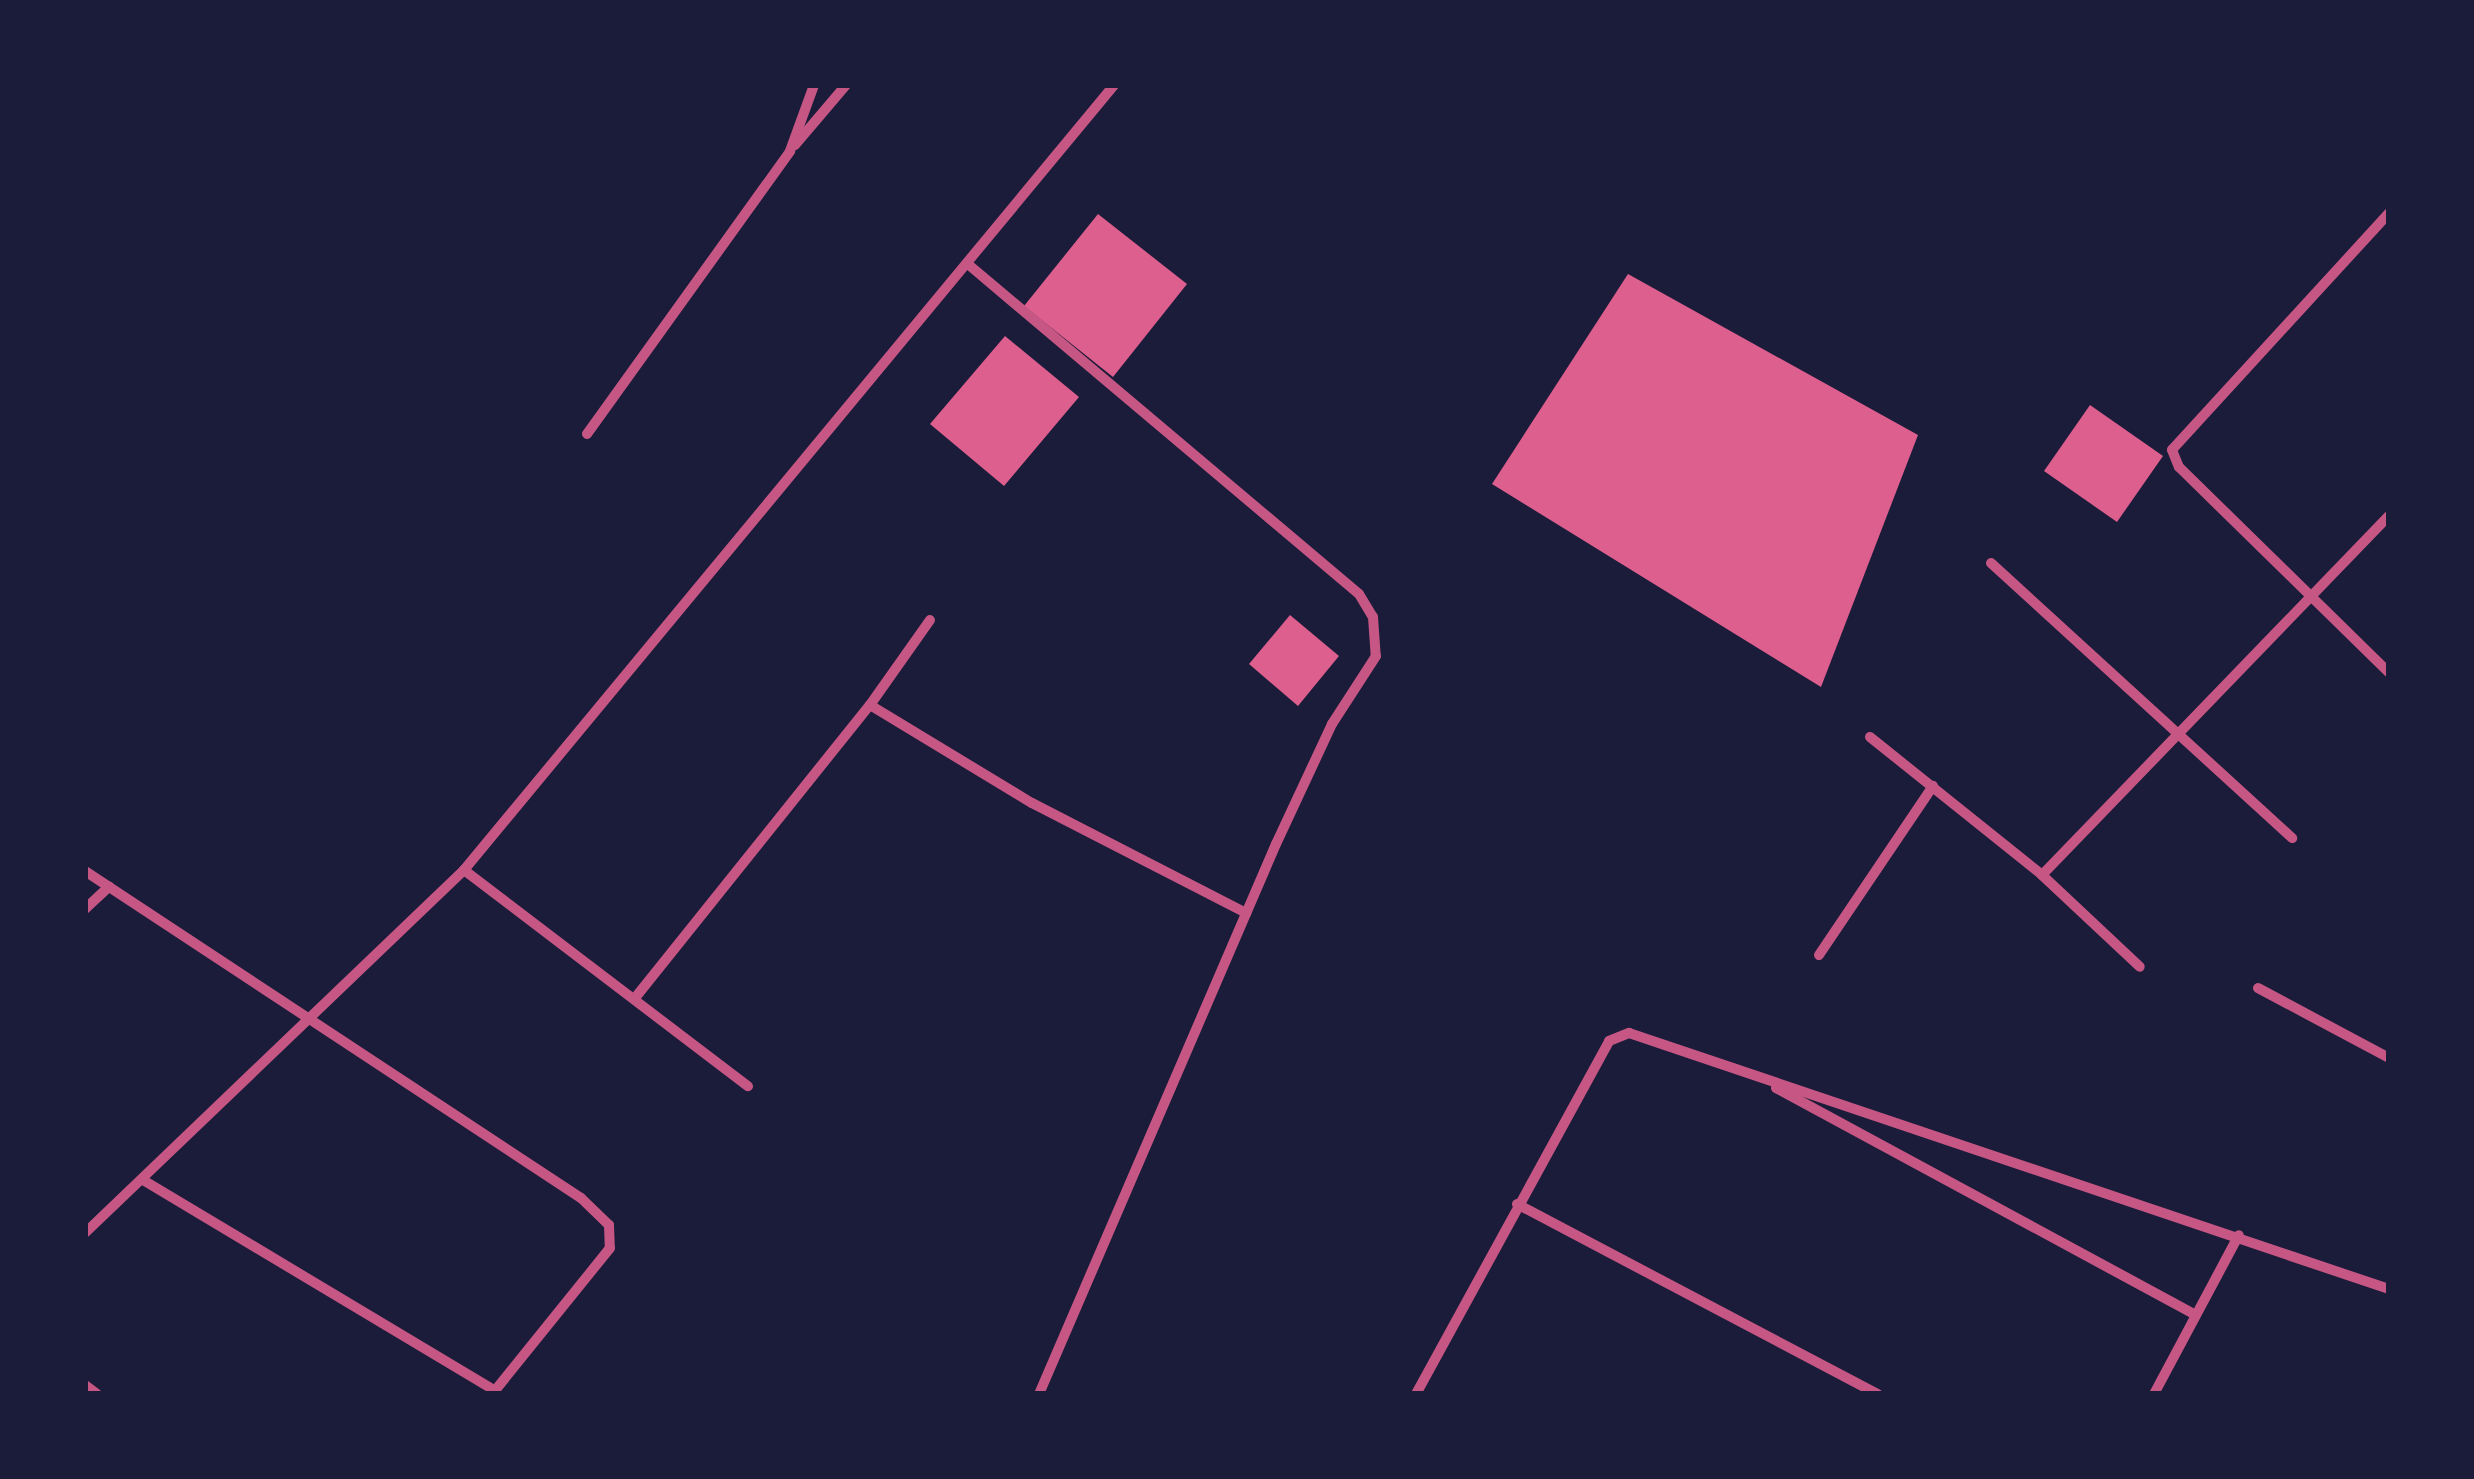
<!DOCTYPE html>
<html>
<head>
<meta charset="utf-8">
<style>
  body { margin:0 }
  #map { position:relative; width:2474px; height:1479px; overflow:hidden; background:#1b1b3a; font-family:"Public Sans",sans-serif }
  div>[style] { position:absolute }
  .building>* { inset:0; background:#dd5f8e }
  .minor>* { height:10px; margin:-5px; padding:0 5px; transform-origin:5px; border-radius:5px; background:#c65784 }
  span { translate:-50% -50%; white-space:nowrap; text-align:center; line-height:1.15; -webkit-text-stroke:10px #1b1b3a; paint-order:stroke }
  .frame { position:absolute; inset:0; border:88px solid #1b1b3a; pointer-events:none }
</style>
</head>
<body>
<div id="map">
  <div class="building">
    <div style="clip-path:polygon(1098px 214px,1187px 284px,1113px 377px,1024px 306px)"></div>
    <div style="clip-path:polygon(1628px 274px,1918px 435px,1821px 687px,1492px 484px)"></div>
    <div style="clip-path:polygon(1005px 336px,1079px 397px,1004px 486px,930px 424px)"></div>
    <div style="clip-path:polygon(2090px 405px,2163px 456px,2117px 522px,2044px 471px)"></div>
    <div style="clip-path:polygon(1290px 615px,1339px 656px,1298px 706px,1249px 664px)"></div>
  </div>
  <div class="minor">
    <div style="left:795px;top:145px;width:79px;rotate:-49.6deg"></div>
    <div style="left:2389px;top:213px;width:321px;rotate:132.5deg"></div>
    <div style="left:2172px;top:450px;width:18px;rotate:68deg"></div>
    <div style="left:2179px;top:467px;width:294px;rotate:44.4deg"></div>
    <div style="left:969px;top:265px;width:510px;rotate:40.15deg"></div>
    <div style="left:1359px;top:594px;width:27px;rotate:59deg"></div>
    <div style="left:1373px;top:617px;width:39px;rotate:86deg"></div>
    <div style="left:1376px;top:656px;width:81px;rotate:122.9deg"></div>
    <div style="left:1332px;top:724px;width:132px;rotate:115deg"></div>
    <div style="left:1276px;top:844px;width:599px;rotate:113.31deg"></div>
    <div style="left:587px;top:434px;width:348px;rotate:-54.3deg"></div>
    <div style="left:790px;top:151px;width:70px;rotate:-70deg"></div>
    <div style="left:1991px;top:563px;width:408px;rotate:42.4deg"></div>
    <div style="left:870px;top:705px;width:189px;rotate:31.2deg"></div>
    <div style="left:1032px;top:803px;width:241px;rotate:27.2deg"></div>
    <div style="left:1870px;top:737px;width:221px;rotate:38.7deg"></div>
    <div style="left:2042px;top:875px;width:499px;rotate:-46deg"></div>
    <div style="left:464px;top:870px;width:357px;rotate:37.3deg"></div>
    <div style="left:85px;top:871px;width:594px;rotate:33.4deg"></div>
    <div style="left:581px;top:1198px;width:39px;rotate:44deg"></div>
    <div style="left:609px;top:1225px;width:23px;rotate:88deg"></div>
    <div style="left:610px;top:1248px;width:188px;rotate:128.9deg"></div>
    <div style="left:2042px;top:875px;width:134px;rotate:43.2deg"></div>
    <div style="left:85px;top:909px;width:33px;rotate:-43deg"></div>
    <div style="left:1819px;top:955px;width:204px;rotate:-56deg"></div>
    <div style="left:2258px;top:988px;width:149px;rotate:28.1deg"></div>
    <div style="left:635px;top:998px;width:376px;rotate:-51.3deg"></div>
    <div style="left:870px;top:705px;width:104px;rotate:-54.8deg"></div>
    <div style="left:1776px;top:1088px;width:477px;rotate:28.4deg"></div>
    <div style="left:143px;top:1180px;width:409px;rotate:30.9deg"></div>
    <div style="left:1517px;top:1204px;width:408px;rotate:27.8deg"></div>
    <div style="left:85px;top:1233px;width:525px;rotate:-43.76deg"></div>
    <div style="left:464px;top:870px;width:1019px;rotate:-50.37deg"></div>
    <div style="left:85px;top:1385px;width:15px;rotate:37deg"></div>
    <div style="left:1416px;top:1394px;width:402px;rotate:-61.3deg"></div>
    <div style="left:1609px;top:1041px;width:22px;rotate:-22deg"></div>
    <div style="left:1629px;top:1033px;width:802px;rotate:18.62deg"></div>
    <div style="left:2154px;top:1394px;width:180px;rotate:-61.9deg"></div>
  </div>
  <div class="frame"></div>
</div>
</body>
</html>
